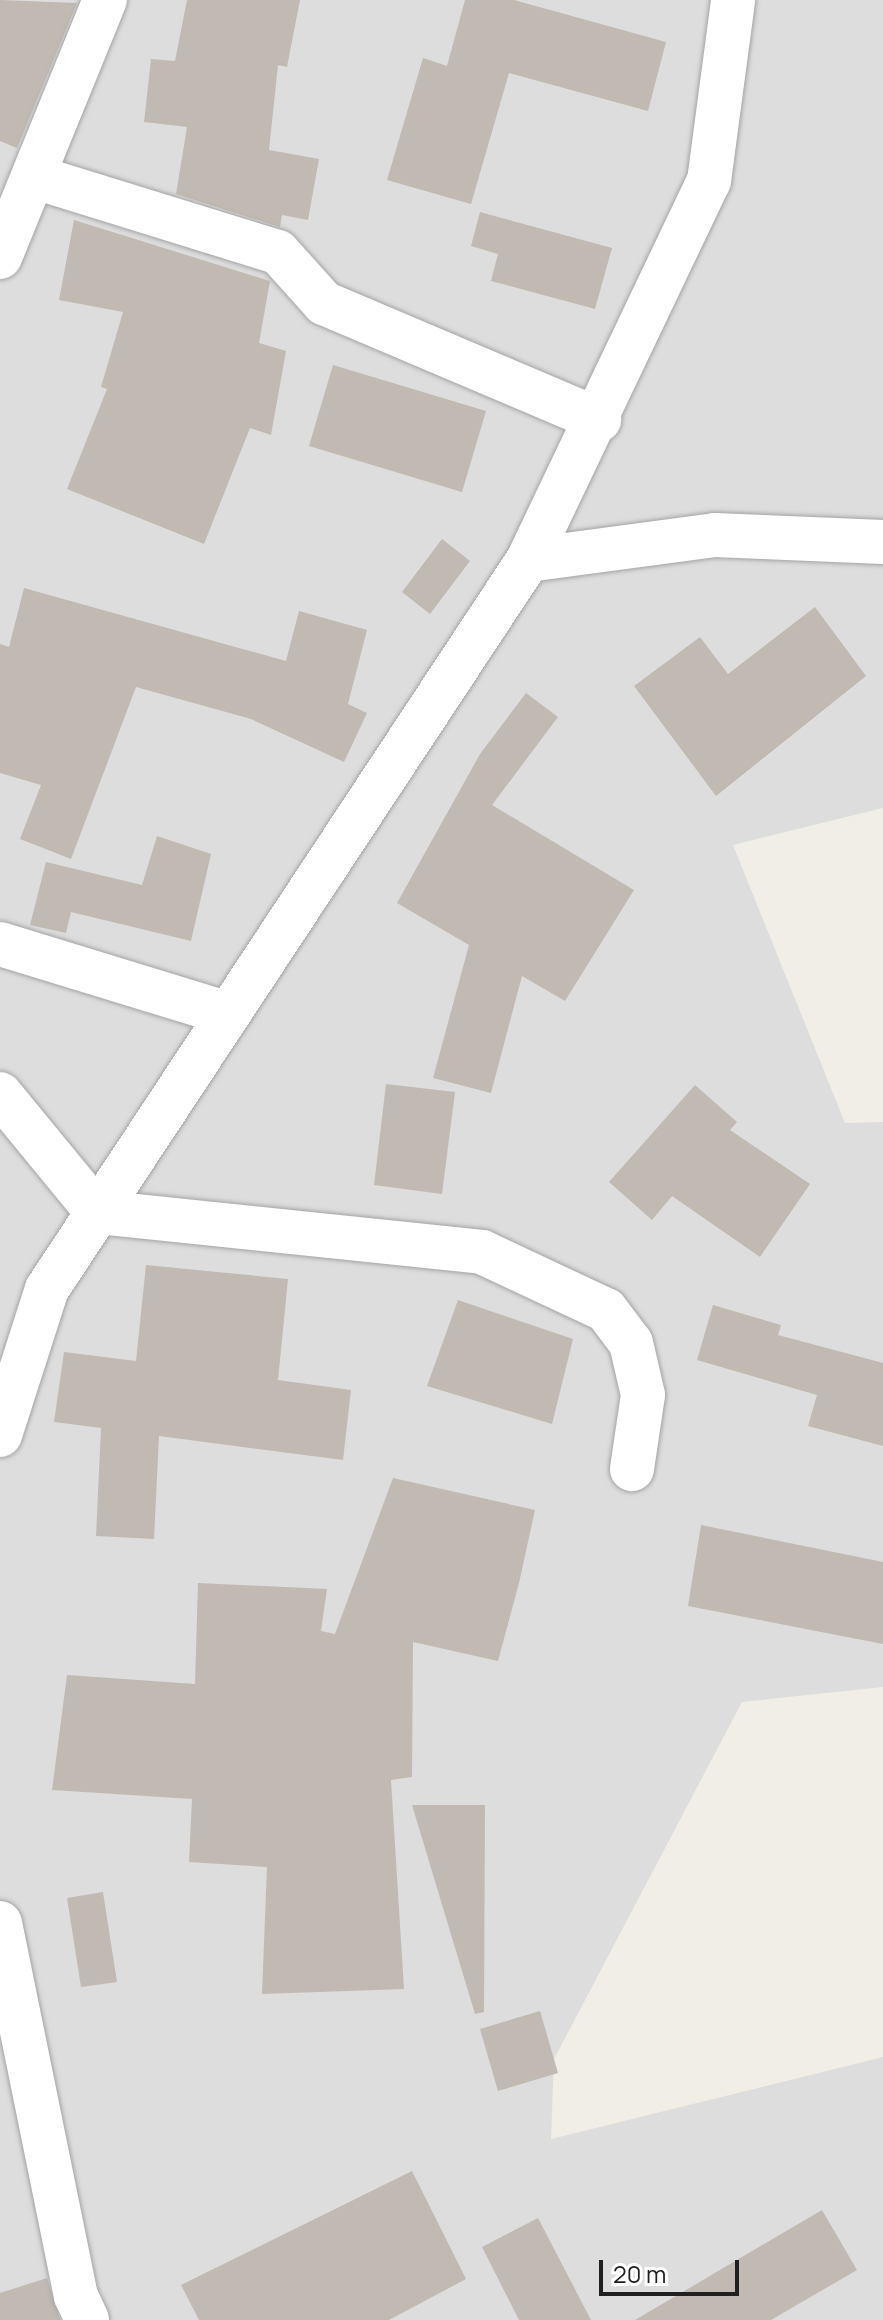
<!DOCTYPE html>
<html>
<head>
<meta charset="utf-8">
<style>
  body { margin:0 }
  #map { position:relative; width:883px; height:2320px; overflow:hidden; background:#f0eee6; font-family:Manrope,sans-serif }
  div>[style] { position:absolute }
  .residential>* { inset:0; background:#ddd }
  .building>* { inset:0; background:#c0bab3 }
  .roads { filter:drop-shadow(0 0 2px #a4a4a4) drop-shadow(0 0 2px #a4a4a4) }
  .street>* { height:44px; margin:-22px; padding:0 22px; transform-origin:22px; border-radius:22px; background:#fff }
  span { translate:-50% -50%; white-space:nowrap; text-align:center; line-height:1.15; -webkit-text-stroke:6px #fff; paint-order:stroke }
  .scale { position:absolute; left:599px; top:2260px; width:140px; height:36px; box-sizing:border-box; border:4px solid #202020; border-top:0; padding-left:10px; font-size:24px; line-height:28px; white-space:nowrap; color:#202020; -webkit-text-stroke:6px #fff; paint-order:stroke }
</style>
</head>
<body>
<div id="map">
  <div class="residential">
    <div style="clip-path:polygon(0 0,883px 0,883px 808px,733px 845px,845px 1123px,883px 1122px,883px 1687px,742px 1702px,554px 2059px,551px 2139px,883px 2057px,883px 2320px,0 2320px)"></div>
  </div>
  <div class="building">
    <div style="clip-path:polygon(0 0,77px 3px,17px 148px,0 141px)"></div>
    <div style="clip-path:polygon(187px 0,300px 0,287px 67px,278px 65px,269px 150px,319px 159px,308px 220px,282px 215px,280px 227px,176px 194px,187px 127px,144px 122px,151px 59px,175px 61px)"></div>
    <div style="clip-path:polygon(465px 0,514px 0,666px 42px,648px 111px,509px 73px,471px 204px,387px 180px,423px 58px,447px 66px)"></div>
    <div style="clip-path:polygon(480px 212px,612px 248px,595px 309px,491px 281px,498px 254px,471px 246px)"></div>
    <div style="clip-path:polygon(74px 220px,270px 281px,259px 343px,286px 351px,271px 435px,250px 428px,204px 544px,67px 489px,107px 389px,101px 387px,123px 312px,59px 300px)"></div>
    <div style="clip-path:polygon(333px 365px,486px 411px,462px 492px,309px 446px)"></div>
    <div style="clip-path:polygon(442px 539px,470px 561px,430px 614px,402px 592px)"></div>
    <div style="clip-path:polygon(24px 588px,286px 661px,299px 611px,367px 630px,348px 704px,367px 713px,344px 762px,251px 719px,136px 687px,71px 859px,20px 839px,41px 785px,0 773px,0 644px,9px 647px)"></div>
    <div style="clip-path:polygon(815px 607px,866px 676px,716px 796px,634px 686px,700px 637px,728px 674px)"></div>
    <div style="clip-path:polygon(526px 693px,558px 717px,492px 805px,634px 890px,565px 1001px,522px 976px,491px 1093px,433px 1078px,469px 945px,397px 903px,480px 754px)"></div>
    <div style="clip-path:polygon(157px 836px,211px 854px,191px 941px,71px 912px,66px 933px,30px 925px,46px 862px,142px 885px)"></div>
    <div style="clip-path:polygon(386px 1084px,455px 1092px,442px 1194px,374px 1185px)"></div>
    <div style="clip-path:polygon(695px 1085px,737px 1122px,730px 1130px,810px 1184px,760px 1257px,672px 1196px,652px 1220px,609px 1182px)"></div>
    <div style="clip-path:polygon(146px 1265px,288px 1279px,278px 1380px,351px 1390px,343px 1460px,159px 1436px,154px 1539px,96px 1536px,101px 1428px,54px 1422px,64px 1352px,136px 1361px)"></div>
    <div style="clip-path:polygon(458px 1300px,573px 1339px,552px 1424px,427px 1386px)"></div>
    <div style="clip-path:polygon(713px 1305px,781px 1325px,778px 1335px,883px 1363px,883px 1446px,808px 1426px,817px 1395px,697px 1360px)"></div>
    <div style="clip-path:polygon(393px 1478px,535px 1510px,519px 1583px,498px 1661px,413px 1642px,412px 1777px,391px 1780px,404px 1989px,262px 1994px,267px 1867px,189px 1862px,192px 1799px,52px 1790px,67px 1675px,195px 1684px,198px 1583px,327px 1589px,321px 1631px,335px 1634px)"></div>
    <div style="clip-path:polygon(701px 1525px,883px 1562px,883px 1644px,688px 1606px)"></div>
    <div style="clip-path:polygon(412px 1805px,485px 1805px,484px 2012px,475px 2014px)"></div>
    <div style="clip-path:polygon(103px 1892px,117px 1982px,81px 1987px,67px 1898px)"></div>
    <div style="clip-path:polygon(540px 2011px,558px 2073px,498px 2091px,480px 2029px)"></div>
    <div style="clip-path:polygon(412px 2171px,466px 2279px,389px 2320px,199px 2320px,181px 2285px)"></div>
    <div style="clip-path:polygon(822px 2210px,857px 2270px,771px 2320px,635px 2320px)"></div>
    <div style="clip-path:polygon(538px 2218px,591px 2320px,519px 2320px,482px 2247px)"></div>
    <div style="clip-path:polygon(47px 2278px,60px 2320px,0 2320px,0 2293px)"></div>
  </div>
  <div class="roads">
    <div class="street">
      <div style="left:35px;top:177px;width:254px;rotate:17.2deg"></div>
      <div style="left:278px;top:252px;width:69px;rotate:48deg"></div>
      <div style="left:324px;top:303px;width:299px;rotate:23deg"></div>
      <div style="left:0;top:257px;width:278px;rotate:-67.8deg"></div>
      <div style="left:528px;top:560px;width:189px;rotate:-7.6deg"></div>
      <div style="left:715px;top:535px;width:168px;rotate:2.4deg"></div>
      <div style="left:0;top:944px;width:236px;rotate:17deg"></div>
      <div style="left:0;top:1094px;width:153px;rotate:50.6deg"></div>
      <div style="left:97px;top:1212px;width:387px;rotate:5.9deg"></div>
      <div style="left:482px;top:1252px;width:137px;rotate:25.1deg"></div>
      <div style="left:606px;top:1310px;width:41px;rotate:52.9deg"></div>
      <div style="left:631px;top:1343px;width:53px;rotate:77deg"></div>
      <div style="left:643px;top:1395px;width:75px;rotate:98.5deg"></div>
      <div style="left:0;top:1435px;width:153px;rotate:-72.2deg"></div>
      <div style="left:47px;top:1289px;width:873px;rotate:-56.58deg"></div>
      <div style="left:528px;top:560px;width:420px;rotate:-64.5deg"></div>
      <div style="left:709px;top:181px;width:183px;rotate:-82.4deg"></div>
      <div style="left:0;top:1923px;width:381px;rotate:78.5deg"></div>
      <div style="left:76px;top:2296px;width:26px;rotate:65deg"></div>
    </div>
  </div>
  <div class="scale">20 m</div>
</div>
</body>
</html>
